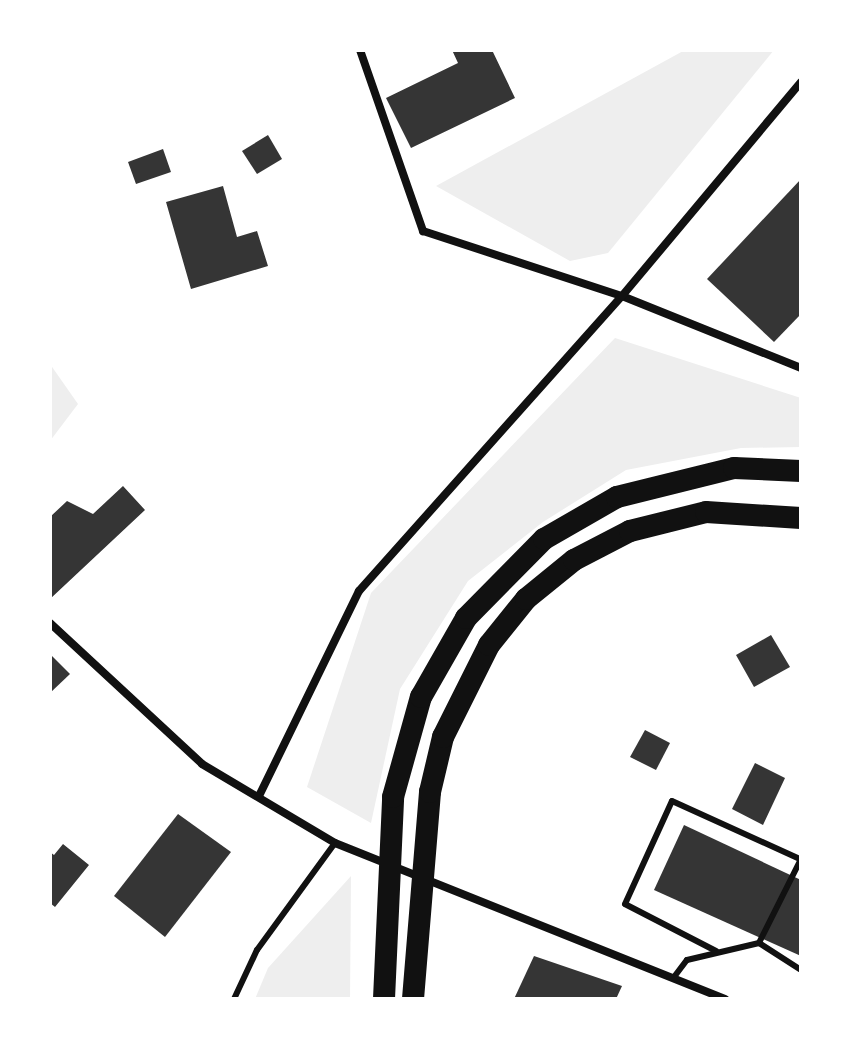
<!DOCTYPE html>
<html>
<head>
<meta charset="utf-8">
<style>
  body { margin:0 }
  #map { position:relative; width:851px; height:1049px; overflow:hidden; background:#fff; font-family:"Space Grotesk",sans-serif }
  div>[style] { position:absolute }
  .green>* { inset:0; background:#eee }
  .building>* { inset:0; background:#353535 }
  .service>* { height:6px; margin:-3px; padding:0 3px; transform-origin:3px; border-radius:3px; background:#111 }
  .minor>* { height:8px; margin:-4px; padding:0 4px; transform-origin:4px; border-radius:4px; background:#111 }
  .trunk>* { height:22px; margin:-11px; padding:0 11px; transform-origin:11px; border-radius:11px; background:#111 }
  span { translate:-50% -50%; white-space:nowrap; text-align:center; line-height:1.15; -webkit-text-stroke:7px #fff; paint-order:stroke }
  .frame { position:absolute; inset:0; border:52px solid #fff; pointer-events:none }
</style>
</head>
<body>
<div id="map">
  <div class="green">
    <div style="clip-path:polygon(685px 50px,774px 50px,608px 253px,570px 261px,436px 186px)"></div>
    <div style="clip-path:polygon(615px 338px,801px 398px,801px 447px,741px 448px,626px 470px,543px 522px,468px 581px,400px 689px,371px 823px,307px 787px,371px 593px)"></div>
    <div style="clip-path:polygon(50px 364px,78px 404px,50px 441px)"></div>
    <div style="clip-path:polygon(351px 876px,350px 999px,255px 999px,268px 968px)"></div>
  </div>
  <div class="building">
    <div style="clip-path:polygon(452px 50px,492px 50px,515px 98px,411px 148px,386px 98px,458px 63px)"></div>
    <div style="clip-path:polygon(268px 135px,282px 159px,257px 174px,242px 151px)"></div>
    <div style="clip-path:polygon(163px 149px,171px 172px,136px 184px,128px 162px)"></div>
    <div style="clip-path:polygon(801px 179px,801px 314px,774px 342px,707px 279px)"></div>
    <div style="clip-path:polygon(223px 186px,237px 237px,257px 231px,268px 266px,191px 289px,166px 202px)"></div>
    <div style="clip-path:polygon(123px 486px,145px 510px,50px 599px,50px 517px,67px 501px,93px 514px)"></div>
    <div style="clip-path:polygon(771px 635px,790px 667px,754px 687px,736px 655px)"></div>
    <div style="clip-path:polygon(50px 654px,70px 674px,50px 693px)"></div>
    <div style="clip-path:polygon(645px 730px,670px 743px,656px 770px,630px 757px)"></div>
    <div style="clip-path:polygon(755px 763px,785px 778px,763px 825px,732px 809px)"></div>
    <div style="clip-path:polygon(178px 814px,231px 852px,165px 937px,114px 896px)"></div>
    <div style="clip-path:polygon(684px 825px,801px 880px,801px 956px,654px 890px)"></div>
    <div style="clip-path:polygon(63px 844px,89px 865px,55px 907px,50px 903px,50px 852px,54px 855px)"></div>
    <div style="clip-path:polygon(534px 956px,622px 986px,616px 999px,514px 999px)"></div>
  </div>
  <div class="service">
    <div style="left:801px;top:859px;width:94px;rotate:116.6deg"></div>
    <div style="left:759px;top:943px;width:50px;rotate:32.7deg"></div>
    <div style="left:716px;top:951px;width:102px;rotate:-152.7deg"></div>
    <div style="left:625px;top:904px;width:113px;rotate:-65.5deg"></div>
    <div style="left:672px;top:801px;width:141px;rotate:24.4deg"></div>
    <div style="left:674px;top:977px;width:21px;rotate:-53deg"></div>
    <div style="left:687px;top:960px;width:74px;rotate:-13.3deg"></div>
    <div style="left:234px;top:999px;width:54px;rotate:-64.9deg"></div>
    <div style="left:257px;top:950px;width:132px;rotate:-53.9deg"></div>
  </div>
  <div class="minor">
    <div style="left:360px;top:50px;width:192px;rotate:70.8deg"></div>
    <div style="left:423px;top:231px;width:209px;rotate:18.1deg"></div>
    <div style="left:622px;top:296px;width:193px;rotate:21.9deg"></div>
    <div style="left:50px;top:623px;width:207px;rotate:42.8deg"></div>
    <div style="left:202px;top:764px;width:155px;rotate:30.7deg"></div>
    <div style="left:335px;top:843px;width:420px;rotate:21.8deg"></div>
    <div style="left:259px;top:796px;width:228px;rotate:-64deg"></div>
    <div style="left:359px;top:591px;width:395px;rotate:-48.3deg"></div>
    <div style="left:622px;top:296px;width:279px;rotate:-50.1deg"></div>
  </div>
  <div class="trunk">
    <div style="left:384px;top:999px;width:202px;rotate:-87.4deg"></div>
    <div style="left:393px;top:797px;width:104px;rotate:-74.4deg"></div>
    <div style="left:421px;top:697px;width:91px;rotate:-60.3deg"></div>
    <div style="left:466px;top:618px;width:111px;rotate:-45.4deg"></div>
    <div style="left:544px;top:539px;width:84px;rotate:-29.9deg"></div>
    <div style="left:617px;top:497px;width:121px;rotate:-13.9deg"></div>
    <div style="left:734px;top:468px;width:67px;rotate:2.6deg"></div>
    <div style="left:413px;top:999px;width:208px;rotate:-85.3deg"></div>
    <div style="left:430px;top:792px;width:57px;rotate:-76.7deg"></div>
    <div style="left:443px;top:737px;width:103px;rotate:-63.4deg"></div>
    <div style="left:489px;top:645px;width:59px;rotate:-51.2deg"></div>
    <div style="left:526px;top:599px;width:62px;rotate:-39.1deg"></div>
    <div style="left:574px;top:560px;width:63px;rotate:-27.4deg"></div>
    <div style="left:630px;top:531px;width:78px;rotate:-14deg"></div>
    <div style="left:706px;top:512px;width:95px;rotate:3.6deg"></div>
  </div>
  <div class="frame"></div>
</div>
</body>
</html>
